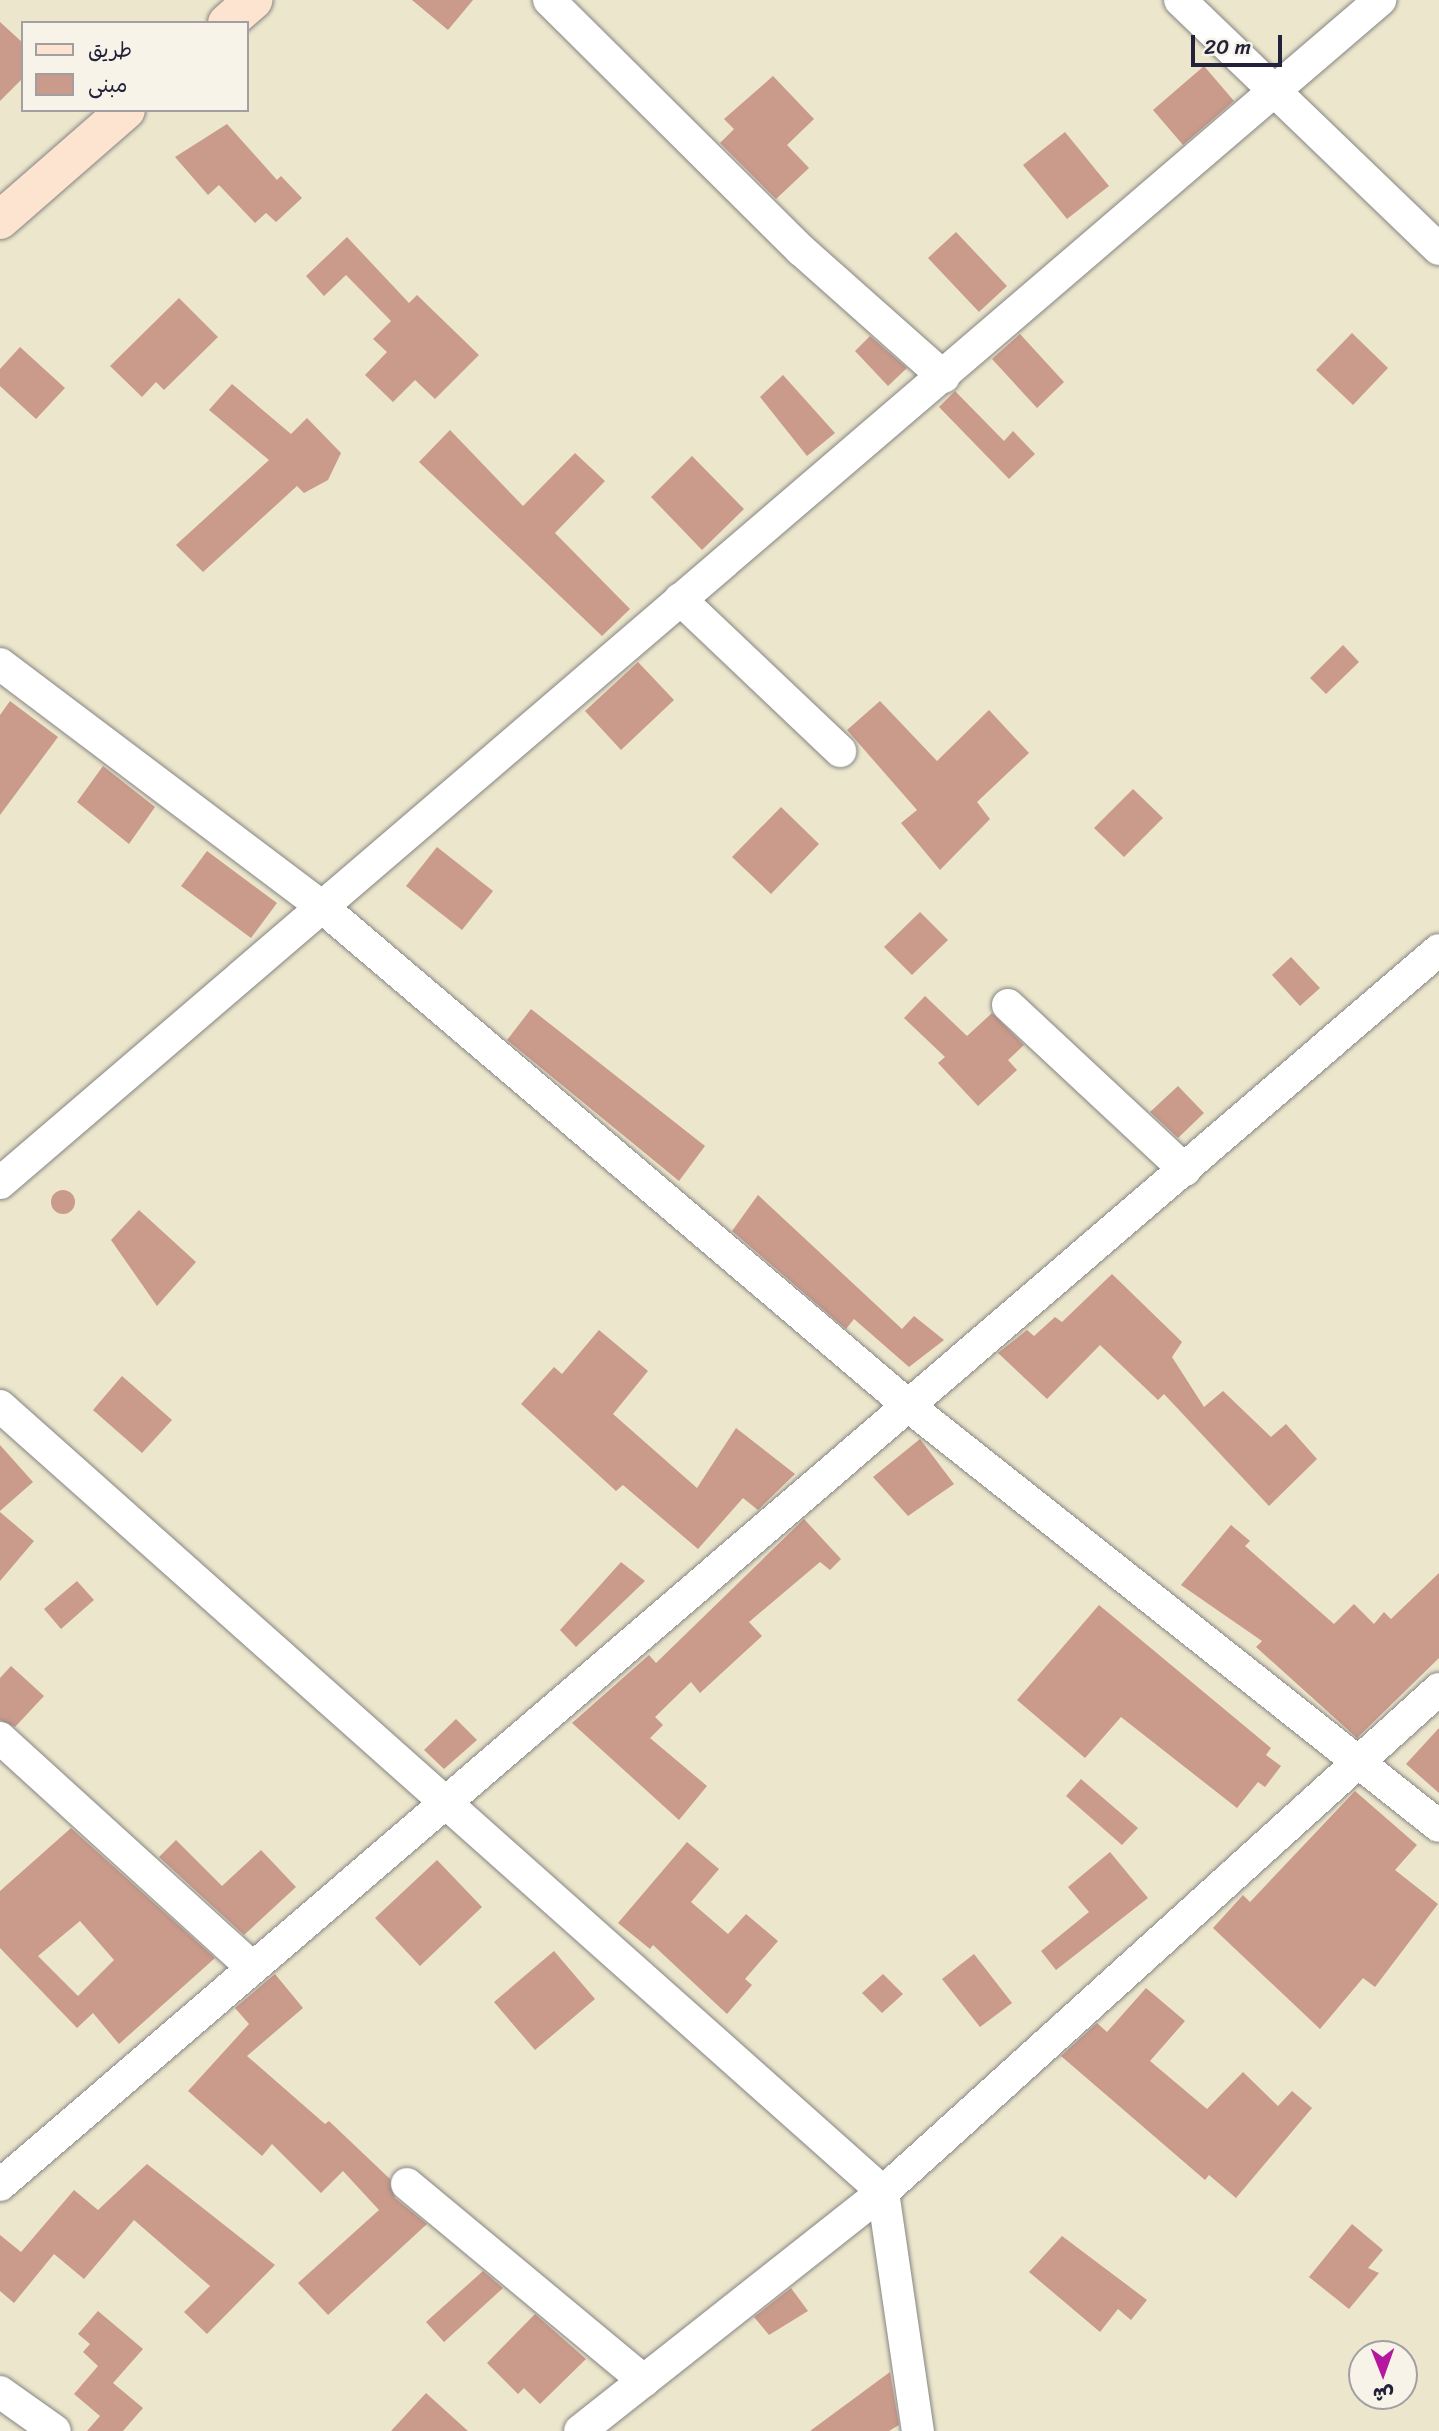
<!DOCTYPE html>
<html>
<head>
<meta charset="utf-8">
<style>
  body { margin:0 }
  #map { position:relative; width:1439px; height:2431px; overflow:hidden; background:#ece7cc; font-family:Sriracha,"Playpen Sans Arabic",sans-serif }
  div>[style] { position:absolute }
  .building>* { inset:0; background:#ca9a8b }
  .round { border-radius:50% }
  .roads { filter:drop-shadow(0 0 2px #878484) drop-shadow(0 0 2px #878484) }
  .street>* { height:32px; margin:-16px; padding:0 16px; transform-origin:16px; border-radius:16px; background:#fff }
  .secondary>* { height:38px; margin:-19px; padding:0 19px; transform-origin:19px; border-radius:19px; background:#fde4d0 }
  span { translate:-50% -50%; white-space:nowrap; text-align:center; line-height:1.15; -webkit-text-stroke:5px #f7f3e8; paint-order:stroke }
  .legend { position:absolute; left:21px; top:21px; width:228px; height:91px; box-sizing:border-box; background:#f7f3e8; border:2px solid #a29fa3; margin:0; padding:9px 12px; list-style:none; font-size:21px; color:#22223b }
  .legend li { display:flex; align-items:center; gap:14px; height:35px }
  .legend b { width:35px; border:2px solid #a29fa3 }
  .north { position:absolute; left:1348px; top:2340px; width:70px; height:70px; box-sizing:border-box; background:#f7f3e8; border:2px solid #a29fa3; border-radius:50%; rotate:179deg; font-size:19px; font-weight:700; line-height:28px; text-align:center; color:#22223b }
  .north::after { content:''; display:block; margin:auto; width:24px; height:32px; background:#b5179e; clip-path:polygon(50% 0,100% 100%,50% 72%,0 100%) }
  .scale { position:absolute; left:1191px; top:35px; width:91px; height:32px; box-sizing:border-box; border:4px solid #22223b; border-top:0; padding-left:9px; font-size:21px; line-height:24px; white-space:nowrap; color:#22223b; -webkit-text-stroke:5px #f7f3e8; paint-order:stroke }
</style>
</head>
<body>
<div id="map">
  <div class="building">
    <div style="clip-path:polygon(412px 0,473px 0,448px 30px)"></div>
    <div style="clip-path:polygon(0 22px,23px 43px,23px 78px,0 101px)"></div>
    <div style="clip-path:polygon(1204px 66px,1234px 101px,1183px 145px,1153px 110px)"></div>
    <div style="clip-path:polygon(773px 76px,814px 119px,787px 145px,809px 168px,776px 199px,720px 143px,734px 129px,724px 119px)"></div>
    <div style="clip-path:polygon(227px 124px,277px 180px,281px 176px,302px 198px,276px 222px,266px 213px,255px 223px,219px 185px,208px 195px,175px 157px)"></div>
    <div style="clip-path:polygon(1065px 132px,1109px 186px,1067px 219px,1023px 165px)"></div>
    <div style="clip-path:polygon(956px 232px,1007px 286px,979px 312px,928px 258px)"></div>
    <div style="clip-path:polygon(347px 237px,409px 303px,417px 295px,479px 355px,435px 399px,415px 380px,393px 402px,365px 375px,387px 352px,373px 339px,391px 321px,346px 275px,324px 296px,306px 276px)"></div>
    <div style="clip-path:polygon(179px 298px,218px 337px,164px 390px,156px 382px,142px 397px,110px 366px)"></div>
    <div style="clip-path:polygon(1352px 333px,1388px 368px,1353px 405px,1316px 370px)"></div>
    <div style="clip-path:polygon(1020px 334px,1064px 382px,1037px 408px,992px 359px)"></div>
    <div style="clip-path:polygon(870px 336px,907px 368px,888px 386px,855px 351px)"></div>
    <div style="clip-path:polygon(20px 347px,65px 388px,36px 419px,0 386px,0 369px)"></div>
    <div style="clip-path:polygon(783px 375px,835px 433px,807px 456px,760px 397px)"></div>
    <div style="clip-path:polygon(232px 384px,291px 434px,307px 418px,341px 453px,328px 480px,304px 493px,297px 486px,203px 572px,176px 545px,269px 460px,209px 410px)"></div>
    <div style="clip-path:polygon(955px 391px,1004px 441px,1013px 431px,1035px 454px,1009px 479px,939px 407px)"></div>
    <div style="clip-path:polygon(450px 430px,523px 506px,575px 453px,605px 481px,555px 533px,630px 609px,602px 636px,419px 462px)"></div>
    <div style="clip-path:polygon(692px 456px,744px 509px,702px 550px,651px 497px)"></div>
    <div style="clip-path:polygon(1343px 645px,1359px 662px,1326px 694px,1310px 678px)"></div>
    <div style="clip-path:polygon(638px 662px,674px 700px,621px 750px,585px 711px)"></div>
    <div style="clip-path:polygon(10px 701px,58px 737px,0 815px,0 715px)"></div>
    <div style="clip-path:polygon(880px 701px,937px 761px,989px 710px,1029px 753px,977px 802px,990px 819px,940px 870px,901px 823px,917px 810px,847px 730px)"></div>
    <div style="clip-path:polygon(103px 766px,155px 807px,129px 844px,77px 802px)"></div>
    <div style="clip-path:polygon(1133px 789px,1163px 818px,1124px 857px,1094px 828px)"></div>
    <div style="clip-path:polygon(781px 807px,819px 844px,771px 894px,732px 857px)"></div>
    <div style="clip-path:polygon(437px 847px,493px 891px,462px 930px,406px 886px)"></div>
    <div style="clip-path:polygon(207px 851px,277px 903px,251px 938px,181px 886px)"></div>
    <div style="clip-path:polygon(920px 912px,948px 940px,912px 975px,884px 947px)"></div>
    <div style="clip-path:polygon(1291px 957px,1320px 988px,1300px 1006px,1272px 975px)"></div>
    <div style="clip-path:polygon(925px 996px,967px 1036px,992px 1013px,1024px 1045px,1008px 1060px,1017px 1070px,978px 1106px,938px 1063px,945px 1057px,904px 1018px)"></div>
    <div style="clip-path:polygon(531px 1009px,705px 1146px,679px 1181px,507px 1040px)"></div>
    <div style="clip-path:polygon(1178px 1086px,1204px 1113px,1178px 1138px,1150px 1112px)"></div>
    <div class="round" style="left:51px;top:1190px;width:24px;height:24px"></div>
    <div style="clip-path:polygon(758px 1195px,902px 1329px,914px 1316px,944px 1340px,909px 1367px,854px 1319px,846px 1329px,732px 1231px)"></div>
    <div style="clip-path:polygon(139px 1210px,196px 1262px,157px 1306px,111px 1240px)"></div>
    <div style="clip-path:polygon(1112px 1274px,1182px 1342px,1172px 1357px,1204px 1407px,1223px 1391px,1271px 1437px,1286px 1424px,1317px 1459px,1269px 1506px,1164px 1394px,1158px 1400px,1100px 1345px,1047px 1399px,998px 1353px,1027px 1330px,1034px 1336px,1055px 1317px,1062px 1322px)"></div>
    <div style="clip-path:polygon(599px 1330px,648px 1371px,613px 1414px,697px 1488px,736px 1428px,795px 1474px,758px 1510px,743px 1498px,698px 1549px,623px 1485px,616px 1491px,521px 1404px,554px 1367px,562px 1374px)"></div>
    <div style="clip-path:polygon(122px 1376px,172px 1420px,142px 1453px,93px 1410px)"></div>
    <div style="clip-path:polygon(920px 1439px,954px 1484px,908px 1516px,873px 1477px)"></div>
    <div style="clip-path:polygon(0 1445px,33px 1482px,0 1511px)"></div>
    <div style="clip-path:polygon(0 1512px,34px 1541px,0 1581px)"></div>
    <div style="clip-path:polygon(804px 1519px,841px 1559px,830px 1570px,820px 1562px,749px 1622px,762px 1636px,700px 1693px,691px 1682px,655px 1717px,663px 1725px,650px 1738px,707px 1786px,679px 1820px,572px 1723px,649px 1655px,656px 1663px)"></div>
    <div style="clip-path:polygon(1231px 1525px,1250px 1541px,1245px 1546px,1334px 1624px,1354px 1604px,1374px 1624px,1384px 1612px,1391px 1619px,1439px 1573px,1439px 1658px,1357px 1738px,1256px 1647px,1262px 1641px,1181px 1585px)"></div>
    <div style="clip-path:polygon(621px 1562px,645px 1581px,576px 1647px,560px 1630px)"></div>
    <div style="clip-path:polygon(77px 1581px,94px 1600px,61px 1629px,44px 1609px)"></div>
    <div style="clip-path:polygon(1099px 1605px,1271px 1748px,1266px 1755px,1281px 1766px,1265px 1787px,1258px 1782px,1237px 1808px,1121px 1717px,1085px 1758px,1017px 1700px)"></div>
    <div style="clip-path:polygon(11px 1666px,44px 1696px,15px 1727px,0 1720px,0 1678px)"></div>
    <div style="clip-path:polygon(456px 1719px,477px 1740px,444px 1769px,424px 1750px)"></div>
    <div style="clip-path:polygon(1439px 1728px,1439px 1793px,1406px 1764px)"></div>
    <div style="clip-path:polygon(1081px 1779px,1138px 1828px,1122px 1845px,1066px 1796px)"></div>
    <div style="clip-path:polygon(1355px 1791px,1417px 1845px,1395px 1870px,1438px 1904px,1375px 1987px,1363px 1978px,1320px 2029px,1213px 1928px,1243px 1895px,1250px 1902px)"></div>
    <div style="clip-path:polygon(evenodd,71px 1828px,215px 1958px,119px 2044px,93px 2013px,77px 2028px,0 1948px,0 1891px,71px 1828px,80px 1921px,114px 1960px,78px 1996px,38px 1956px,80px 1921px)"></div>
    <div style="clip-path:polygon(176px 1840px,222px 1886px,261px 1850px,296px 1887px,244px 1935px,159px 1857px)"></div>
    <div style="clip-path:polygon(687px 1842px,719px 1869px,691px 1902px,728px 1934px,746px 1914px,778px 1941px,745px 1979px,752px 1985px,727px 2014px,653px 1945px,650px 1949px,618px 1923px)"></div>
    <div style="clip-path:polygon(1110px 1852px,1148px 1898px,1056px 1970px,1041px 1951px,1089px 1912px,1068px 1887px)"></div>
    <div style="clip-path:polygon(437px 1860px,482px 1907px,420px 1966px,375px 1918px)"></div>
    <div style="clip-path:polygon(554px 1951px,595px 1999px,535px 2050px,494px 2002px)"></div>
    <div style="clip-path:polygon(974px 1954px,1012px 2003px,980px 2027px,942px 1979px)"></div>
    <div style="clip-path:polygon(275px 1974px,303px 2008px,247px 2056px,325px 2124px,329px 2121px,390px 2179px,395px 2198px,427px 2224px,328px 2315px,298px 2283px,379px 2210px,343px 2171px,321px 2193px,272px 2144px,262px 2156px,188px 2091px,249px 2024px,235px 2008px)"></div>
    <div style="clip-path:polygon(883px 1974px,903px 1994px,882px 2013px,862px 1993px)"></div>
    <div style="clip-path:polygon(1146px 1988px,1185px 2021px,1150px 2061px,1207px 2109px,1243px 2072px,1278px 2106px,1292px 2091px,1312px 2108px,1236px 2198px,1209px 2175px,1205px 2180px,1061px 2056px,1097px 2023px,1107px 2032px)"></div>
    <div style="clip-path:polygon(147px 2164px,275px 2265px,207px 2334px,184px 2312px,210px 2286px,134px 2220px,84px 2279px,54px 2254px,14px 2303px,0 2291px,0 2235px,21px 2252px,74px 2190px,98px 2210px)"></div>
    <div style="clip-path:polygon(1352px 2224px,1383px 2250px,1368px 2268px,1379px 2273px,1349px 2309px,1309px 2277px)"></div>
    <div style="clip-path:polygon(1062px 2236px,1147px 2300px,1131px 2320px,1118px 2309px,1100px 2332px,1029px 2272px)"></div>
    <div style="clip-path:polygon(483px 2271px,503px 2288px,444px 2342px,426px 2322px)"></div>
    <div style="clip-path:polygon(791px 2288px,808px 2311px,769px 2335px,754px 2317px)"></div>
    <div style="clip-path:polygon(98px 2311px,143px 2349px,113px 2383px,143px 2408px,123px 2431px,87px 2431px,100px 2416px,74px 2394px,98px 2366px,83px 2352px,90px 2344px,78px 2334px)"></div>
    <div style="clip-path:polygon(535px 2314px,586px 2359px,540px 2404px,524px 2388px,518px 2394px,487px 2363px)"></div>
    <div style="clip-path:polygon(890px 2372px,899px 2425px,889px 2431px,810px 2431px)"></div>
    <div style="clip-path:polygon(426px 2393px,468px 2431px,391px 2431px)"></div>
  </div>
  <div class="roads">
    <div class="street">
      <div style="left:549px;top:0;width:355px;rotate:44.8deg"></div>
      <div style="left:801px;top:250px;width:191px;rotate:41.6deg"></div>
      <div style="left:1180px;top:0;width:359px;rotate:43.9deg"></div>
      <div style="left:680px;top:599px;width:221px;rotate:43.5deg"></div>
      <div style="left:0;top:664px;width:403px;rotate:37deg"></div>
      <div style="left:322px;top:907px;width:773px;rotate:40.38deg"></div>
      <div style="left:911px;top:1408px;width:673px;rotate:38.37deg"></div>
      <div style="left:1008px;top:1005px;width:242px;rotate:43deg"></div>
      <div style="left:0;top:1183px;width:1818px;rotate:-40.6deg"></div>
      <div style="left:0;top:1406px;width:1182px;rotate:41.67deg"></div>
      <div style="left:883px;top:2192px;width:242px;rotate:81.7deg"></div>
      <div style="left:0;top:1738px;width:339px;rotate:42.3deg"></div>
      <div style="left:407px;top:2184px;width:308px;rotate:39.7deg"></div>
      <div style="left:0;top:2185px;width:1896px;rotate:-40.64deg"></div>
      <div style="left:0;top:2392px;width:67px;rotate:35.3deg"></div>
      <div style="left:580px;top:2431px;width:386px;rotate:-38.3deg"></div>
      <div style="left:883px;top:2192px;width:750px;rotate:-42.13deg"></div>
    </div>
    <div class="secondary">
      <div style="left:227px;top:23px;width:35px;rotate:-41deg"></div>
      <div style="left:0;top:220px;width:167px;rotate:-41.1deg"></div>
    </div>
  </div>
  <ul class="legend">
  <li><b style="height:9px;background:#fde4d0"></b>طريق</li>
  <li><b style="height:19px;background:#ca9a8b"></b>مبنى</li>
  </ul>
  <div class="north">ش</div>
  <div class="scale">20 m</div>
</div>
</body>
</html>
